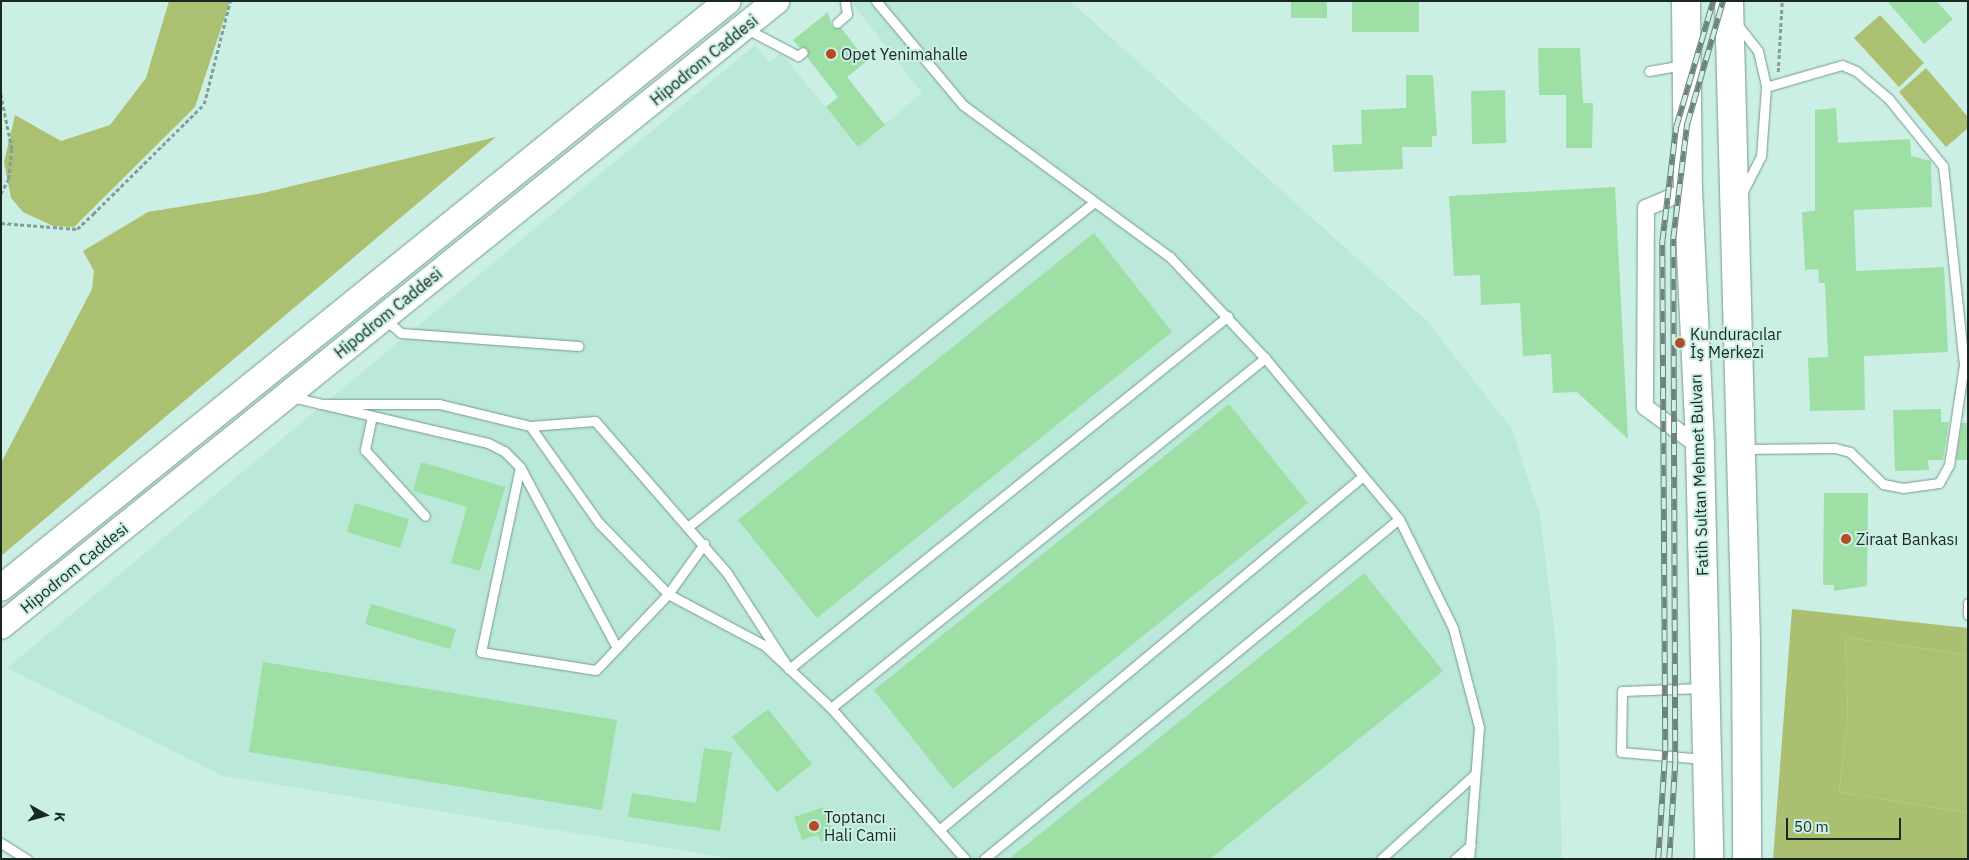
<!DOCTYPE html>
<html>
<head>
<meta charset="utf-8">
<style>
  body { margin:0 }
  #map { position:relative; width:1969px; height:860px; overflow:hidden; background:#cbefe4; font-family:"IBM Plex Sans",sans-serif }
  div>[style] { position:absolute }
  .built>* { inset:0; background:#bae8d9 }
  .green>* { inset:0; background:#acc072 }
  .forest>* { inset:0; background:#abbf71 }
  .building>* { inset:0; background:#9ddfa4 }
  .path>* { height:2.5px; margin-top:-1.25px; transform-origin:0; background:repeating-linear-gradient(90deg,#839e96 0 4px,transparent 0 6.5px) }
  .roads { filter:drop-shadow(0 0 1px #77998e) drop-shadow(0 0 1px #77998e) }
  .lane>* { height:9px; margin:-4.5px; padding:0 4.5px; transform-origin:4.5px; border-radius:4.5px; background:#fff }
  .street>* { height:16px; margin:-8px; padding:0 8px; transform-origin:8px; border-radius:8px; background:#fff }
  .primary>* { height:26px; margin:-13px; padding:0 13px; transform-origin:13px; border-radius:13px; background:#fff }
  .highway>* { height:28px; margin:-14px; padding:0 14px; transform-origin:14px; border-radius:14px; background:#fff }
  .rail>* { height:5.5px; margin-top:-2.75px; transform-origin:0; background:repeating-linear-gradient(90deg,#cbefe4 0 11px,#6c847d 0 22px); box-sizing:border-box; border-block:1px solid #6c847d }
  .dots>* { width:14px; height:14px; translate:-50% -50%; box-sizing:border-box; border:2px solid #cbefe4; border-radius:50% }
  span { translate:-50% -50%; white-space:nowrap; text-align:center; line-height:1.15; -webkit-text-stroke:4px #cbefe4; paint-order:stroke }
  .poi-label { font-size:16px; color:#1a2824 }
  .left { translate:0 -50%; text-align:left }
  .street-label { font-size:16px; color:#1a2824 }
  .frame { position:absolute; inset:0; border:2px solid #1a2824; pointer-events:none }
  .north { position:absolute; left:20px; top:790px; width:50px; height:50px; -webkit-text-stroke:4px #cbefe4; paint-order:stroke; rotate:97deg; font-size:14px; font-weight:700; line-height:20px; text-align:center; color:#1a2824 }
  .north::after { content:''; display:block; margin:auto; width:18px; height:22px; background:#1a2824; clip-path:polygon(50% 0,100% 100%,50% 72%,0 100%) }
  .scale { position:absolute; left:1786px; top:818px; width:115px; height:22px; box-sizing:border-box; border:2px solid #1a2824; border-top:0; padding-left:6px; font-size:15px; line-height:18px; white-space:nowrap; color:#1a2824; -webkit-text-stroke:4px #cbefe4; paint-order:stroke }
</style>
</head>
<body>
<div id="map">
  <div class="built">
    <div style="clip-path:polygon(856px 1px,1070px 1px,1426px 320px,1512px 429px,1540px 516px,1556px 642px,1562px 859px,735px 859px,223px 776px,7px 668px,755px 45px,769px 62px,781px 53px,858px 147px,922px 93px,853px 4px)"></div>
  </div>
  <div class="green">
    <div style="clip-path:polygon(169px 1px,230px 1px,195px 107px,74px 227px,53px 226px,23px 212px,11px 198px,4px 162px,15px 115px,61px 141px,110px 125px,146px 78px)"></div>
    <div style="clip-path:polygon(1880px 15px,1924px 63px,1899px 87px,1854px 38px)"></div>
    <div style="clip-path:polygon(1926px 68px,1968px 117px,1968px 128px,1946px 147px,1899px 92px)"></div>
    <div style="clip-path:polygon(496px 137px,1px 556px,1px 463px,92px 289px,94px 271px,83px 251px,148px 212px,263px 193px)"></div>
    <div style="clip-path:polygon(1845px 637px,1968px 655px,1968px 813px,1839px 792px,1848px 713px)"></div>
  </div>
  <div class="forest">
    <div style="clip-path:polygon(1792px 609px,1968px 628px,1968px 655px,1845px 637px,1848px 713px,1839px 792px,1968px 813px,1968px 859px,1773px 859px)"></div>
  </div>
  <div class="building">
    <div style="clip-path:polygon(1291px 1px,1327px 1px,1327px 18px,1291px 18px)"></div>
    <div style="clip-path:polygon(1352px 1px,1419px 1px,1419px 32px,1352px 32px)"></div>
    <div style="clip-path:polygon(1887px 1px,1936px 1px,1953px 19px,1924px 44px)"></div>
    <div style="clip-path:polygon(828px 12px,832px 27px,841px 28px,867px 61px,847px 77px,885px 125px,858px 147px,826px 107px,838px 97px,807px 57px,808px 49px,799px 47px,793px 40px)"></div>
    <div style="clip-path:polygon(1538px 48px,1580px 48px,1583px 103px,1593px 103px,1592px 148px,1566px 148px,1566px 95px,1539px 95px)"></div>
    <div style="clip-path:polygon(1406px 75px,1433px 75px,1437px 136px,1432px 136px,1432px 147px,1402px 147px,1403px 169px,1334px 172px,1332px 145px,1362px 144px,1361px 110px,1406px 108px)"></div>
    <div style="clip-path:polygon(1505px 90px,1506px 143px,1472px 144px,1471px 91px)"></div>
    <div style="clip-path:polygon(1836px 108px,1838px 143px,1910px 139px,1911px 156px,1931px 161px,1932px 207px,1854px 210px,1856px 271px,1944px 267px,1948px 352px,1864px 356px,1865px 410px,1810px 411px,1808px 358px,1828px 357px,1825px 283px,1819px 283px,1818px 269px,1805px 270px,1802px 212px,1815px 211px,1815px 110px)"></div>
    <div style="clip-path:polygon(1615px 187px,1628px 439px,1577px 392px,1553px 393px,1551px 354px,1523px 356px,1520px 303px,1481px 305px,1480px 275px,1454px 276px,1449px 196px)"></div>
    <div style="clip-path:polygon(1094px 233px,1172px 332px,817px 618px,738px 520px)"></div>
    <div style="clip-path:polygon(1229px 404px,1308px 503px,953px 789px,874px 690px)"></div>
    <div style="clip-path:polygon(1941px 409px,1941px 422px,1949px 422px,1943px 460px,1928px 460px,1929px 470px,1895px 471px,1893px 410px)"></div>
    <div style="clip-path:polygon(1962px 423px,1968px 423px,1968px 460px,1956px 460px)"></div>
    <div style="clip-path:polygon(421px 462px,505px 487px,480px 571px,451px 563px,467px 507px,413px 491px)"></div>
    <div style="clip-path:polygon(1824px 493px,1868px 493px,1867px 586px,1834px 591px,1834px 585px,1823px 585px)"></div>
    <div style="clip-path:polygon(355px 503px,409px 519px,400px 548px,347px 532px)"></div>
    <div style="clip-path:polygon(1364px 573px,1443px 671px,1210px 859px,1009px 859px)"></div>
    <div style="clip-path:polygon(371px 604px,456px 629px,450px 649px,365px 624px)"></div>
    <div style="clip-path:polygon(263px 662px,617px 720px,602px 810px,249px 752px)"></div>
    <div style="clip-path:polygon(768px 709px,812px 764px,777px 792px,732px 737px)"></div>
    <div style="clip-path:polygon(704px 748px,732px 752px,720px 831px,628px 817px,632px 793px,696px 803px)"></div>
    <div style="clip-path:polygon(824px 807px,835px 837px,821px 842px,818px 835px,802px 840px,794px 817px)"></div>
  </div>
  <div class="path">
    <div style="left:1778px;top:72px;width:71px;rotate:-86.8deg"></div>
    <div style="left:1px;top:94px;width:56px;rotate:78.7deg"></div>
    <div style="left:12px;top:149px;width:30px;rotate:96deg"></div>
    <div style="left:9px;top:179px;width:17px;rotate:118deg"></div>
    <div style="left:1px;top:223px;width:76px;rotate:4.5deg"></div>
    <div style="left:77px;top:229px;width:22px;rotate:-43deg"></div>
    <div style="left:93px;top:214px;width:156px;rotate:-44.7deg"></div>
    <div style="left:204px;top:104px;width:106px;rotate:-75.8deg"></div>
  </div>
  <div class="roads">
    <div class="lane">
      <div style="left:876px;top:1px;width:136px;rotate:50.1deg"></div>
      <div style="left:963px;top:105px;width:257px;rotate:36.3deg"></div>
      <div style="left:1170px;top:257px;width:139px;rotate:46.8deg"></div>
      <div style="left:1265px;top:358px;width:209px;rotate:50.2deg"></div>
      <div style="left:1399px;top:519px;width:122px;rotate:63.6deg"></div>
      <div style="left:1453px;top:628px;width:102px;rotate:75.3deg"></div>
      <div style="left:1479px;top:727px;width:132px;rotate:94.3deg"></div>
      <div style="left:837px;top:23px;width:13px;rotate:-42deg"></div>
      <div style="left:847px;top:14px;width:13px;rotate:-99deg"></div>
      <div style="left:1737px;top:24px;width:34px;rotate:52deg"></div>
      <div style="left:1758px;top:51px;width:37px;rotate:77deg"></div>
      <div style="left:1766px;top:87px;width:69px;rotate:94.1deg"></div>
      <div style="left:1761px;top:156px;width:39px;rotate:117deg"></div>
      <div style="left:745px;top:28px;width:60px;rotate:27.8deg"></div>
      <div style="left:798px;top:56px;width:6px;rotate:-39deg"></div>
      <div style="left:1649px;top:71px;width:35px;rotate:-10deg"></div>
      <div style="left:386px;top:320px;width:20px;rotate:41deg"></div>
      <div style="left:401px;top:333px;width:178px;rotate:4.2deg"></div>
      <div style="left:292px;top:397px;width:201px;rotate:13.2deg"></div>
      <div style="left:488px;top:443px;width:18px;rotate:27deg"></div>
      <div style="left:504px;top:451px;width:23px;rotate:45deg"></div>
      <div style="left:520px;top:467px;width:205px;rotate:61.8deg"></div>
      <div style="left:320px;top:404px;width:119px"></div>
      <div style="left:439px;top:404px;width:94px;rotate:13.6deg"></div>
      <div style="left:530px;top:426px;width:119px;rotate:54.6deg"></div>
      <div style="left:599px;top:523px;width:99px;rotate:45.8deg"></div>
      <div style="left:668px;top:594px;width:109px;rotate:28deg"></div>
      <div style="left:764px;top:645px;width:92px;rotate:43.2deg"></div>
      <div style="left:831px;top:708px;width:202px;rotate:48.4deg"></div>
      <div style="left:372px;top:416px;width:35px;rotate:102deg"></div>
      <div style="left:365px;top:450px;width:89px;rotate:47.7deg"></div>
      <div style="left:530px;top:426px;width:65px;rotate:-4.4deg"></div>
      <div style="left:595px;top:421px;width:201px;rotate:49deg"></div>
      <div style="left:727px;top:573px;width:114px;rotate:57.1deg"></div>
      <div style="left:789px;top:669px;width:563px;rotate:-38.8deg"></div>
      <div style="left:1745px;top:449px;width:90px;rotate:-0.6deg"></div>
      <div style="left:1835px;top:448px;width:16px;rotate:15deg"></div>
      <div style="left:1850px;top:452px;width:46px;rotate:44.1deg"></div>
      <div style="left:1883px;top:484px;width:20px;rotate:11deg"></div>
      <div style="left:1903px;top:488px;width:36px;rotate:-8deg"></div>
      <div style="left:1939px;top:483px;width:21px;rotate:-61deg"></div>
      <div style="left:1949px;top:465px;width:101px;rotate:-81.5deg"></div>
      <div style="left:1964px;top:365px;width:200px;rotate:-96deg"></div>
      <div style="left:1943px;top:166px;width:86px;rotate:-128.9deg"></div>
      <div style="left:1889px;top:99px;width:43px;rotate:-139.7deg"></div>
      <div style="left:1856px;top:71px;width:15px;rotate:-157deg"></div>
      <div style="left:1842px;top:65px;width:79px;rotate:163.9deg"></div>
      <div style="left:520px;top:467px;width:189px;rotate:101.9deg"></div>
      <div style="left:481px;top:652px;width:116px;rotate:8.9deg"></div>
      <div style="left:596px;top:670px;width:105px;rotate:-46.5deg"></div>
      <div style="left:668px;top:594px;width:62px;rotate:-54.2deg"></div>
      <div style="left:689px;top:526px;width:517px;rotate:-38.64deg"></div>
      <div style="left:1968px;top:603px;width:12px;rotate:90deg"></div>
      <div style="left:1702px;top:688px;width:80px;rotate:177.9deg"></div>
      <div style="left:1622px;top:691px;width:61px;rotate:90.9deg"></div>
      <div style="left:1621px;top:752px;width:83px;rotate:4.8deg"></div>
      <div style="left:831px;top:708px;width:558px;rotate:-38.88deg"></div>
      <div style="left:939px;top:830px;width:552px;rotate:-39.86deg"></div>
      <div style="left:1px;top:843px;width:31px;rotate:32deg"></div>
      <div style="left:984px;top:859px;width:536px;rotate:-39.33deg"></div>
      <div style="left:1381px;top:859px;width:127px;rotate:-42.1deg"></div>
      <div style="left:1455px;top:859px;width:21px;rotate:-41deg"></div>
    </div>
    <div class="street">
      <div style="left:1688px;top:190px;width:46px;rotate:156.8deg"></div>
      <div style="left:1646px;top:208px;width:199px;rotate:90.3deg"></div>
      <div style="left:1645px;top:407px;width:68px;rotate:36deg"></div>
    </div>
    <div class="primary">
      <div style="left:1px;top:588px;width:934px;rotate:-38.92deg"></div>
      <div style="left:1px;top:626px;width:996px;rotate:-38.88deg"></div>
    </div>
    <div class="highway">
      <div style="left:1686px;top:1px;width:189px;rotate:89.4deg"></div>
      <div style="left:1688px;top:190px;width:257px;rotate:87.3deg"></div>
      <div style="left:1700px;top:447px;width:412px;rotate:88.7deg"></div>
      <div style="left:1729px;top:1px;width:641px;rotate:88.48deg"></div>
      <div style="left:1746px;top:642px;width:217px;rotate:89.7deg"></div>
    </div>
  </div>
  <div class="rail">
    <div style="left:1658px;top:859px;width:108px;rotate:-86.3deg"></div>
    <div style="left:1665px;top:751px;width:509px;rotate:-90.34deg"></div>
    <div style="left:1662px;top:242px;width:116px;rotate:-83.1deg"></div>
    <div style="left:1676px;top:127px;width:131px;rotate:-73.6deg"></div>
    <div style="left:1669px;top:859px;width:96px;rotate:-86.4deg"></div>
    <div style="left:1675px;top:763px;width:524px;rotate:-90.22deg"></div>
    <div style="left:1673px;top:239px;width:116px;rotate:-83.1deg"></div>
    <div style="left:1687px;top:124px;width:128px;rotate:-73.7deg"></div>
  </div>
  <div class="dots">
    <div style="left:831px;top:54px;background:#b24c22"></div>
    <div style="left:1680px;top:343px;background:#b24c22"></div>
    <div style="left:1846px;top:539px;background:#b24c22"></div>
    <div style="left:814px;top:826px;background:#b24c22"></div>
  </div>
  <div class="poi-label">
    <span class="left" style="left:841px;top:54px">Opet Yenimahalle</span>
    <span class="left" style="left:1690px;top:343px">Kunduracılar<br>İş Merkezi</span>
    <span class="left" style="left:1856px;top:539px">Ziraat Bankası</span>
    <span class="left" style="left:824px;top:826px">Toptancı<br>Hali Camii</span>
  </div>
  <div class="street-label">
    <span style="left:704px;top:60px;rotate:-39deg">Hipodrom Caddesi</span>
    <span style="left:388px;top:313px;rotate:-39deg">Hipodrom Caddesi</span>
    <span style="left:1699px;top:475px;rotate:-92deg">Fatih Sultan Mehmet Bulvarı</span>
    <span style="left:74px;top:568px;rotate:-39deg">Hipodrom Caddesi</span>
  </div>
  <div class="frame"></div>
  <div class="north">K</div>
  <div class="scale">50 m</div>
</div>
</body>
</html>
